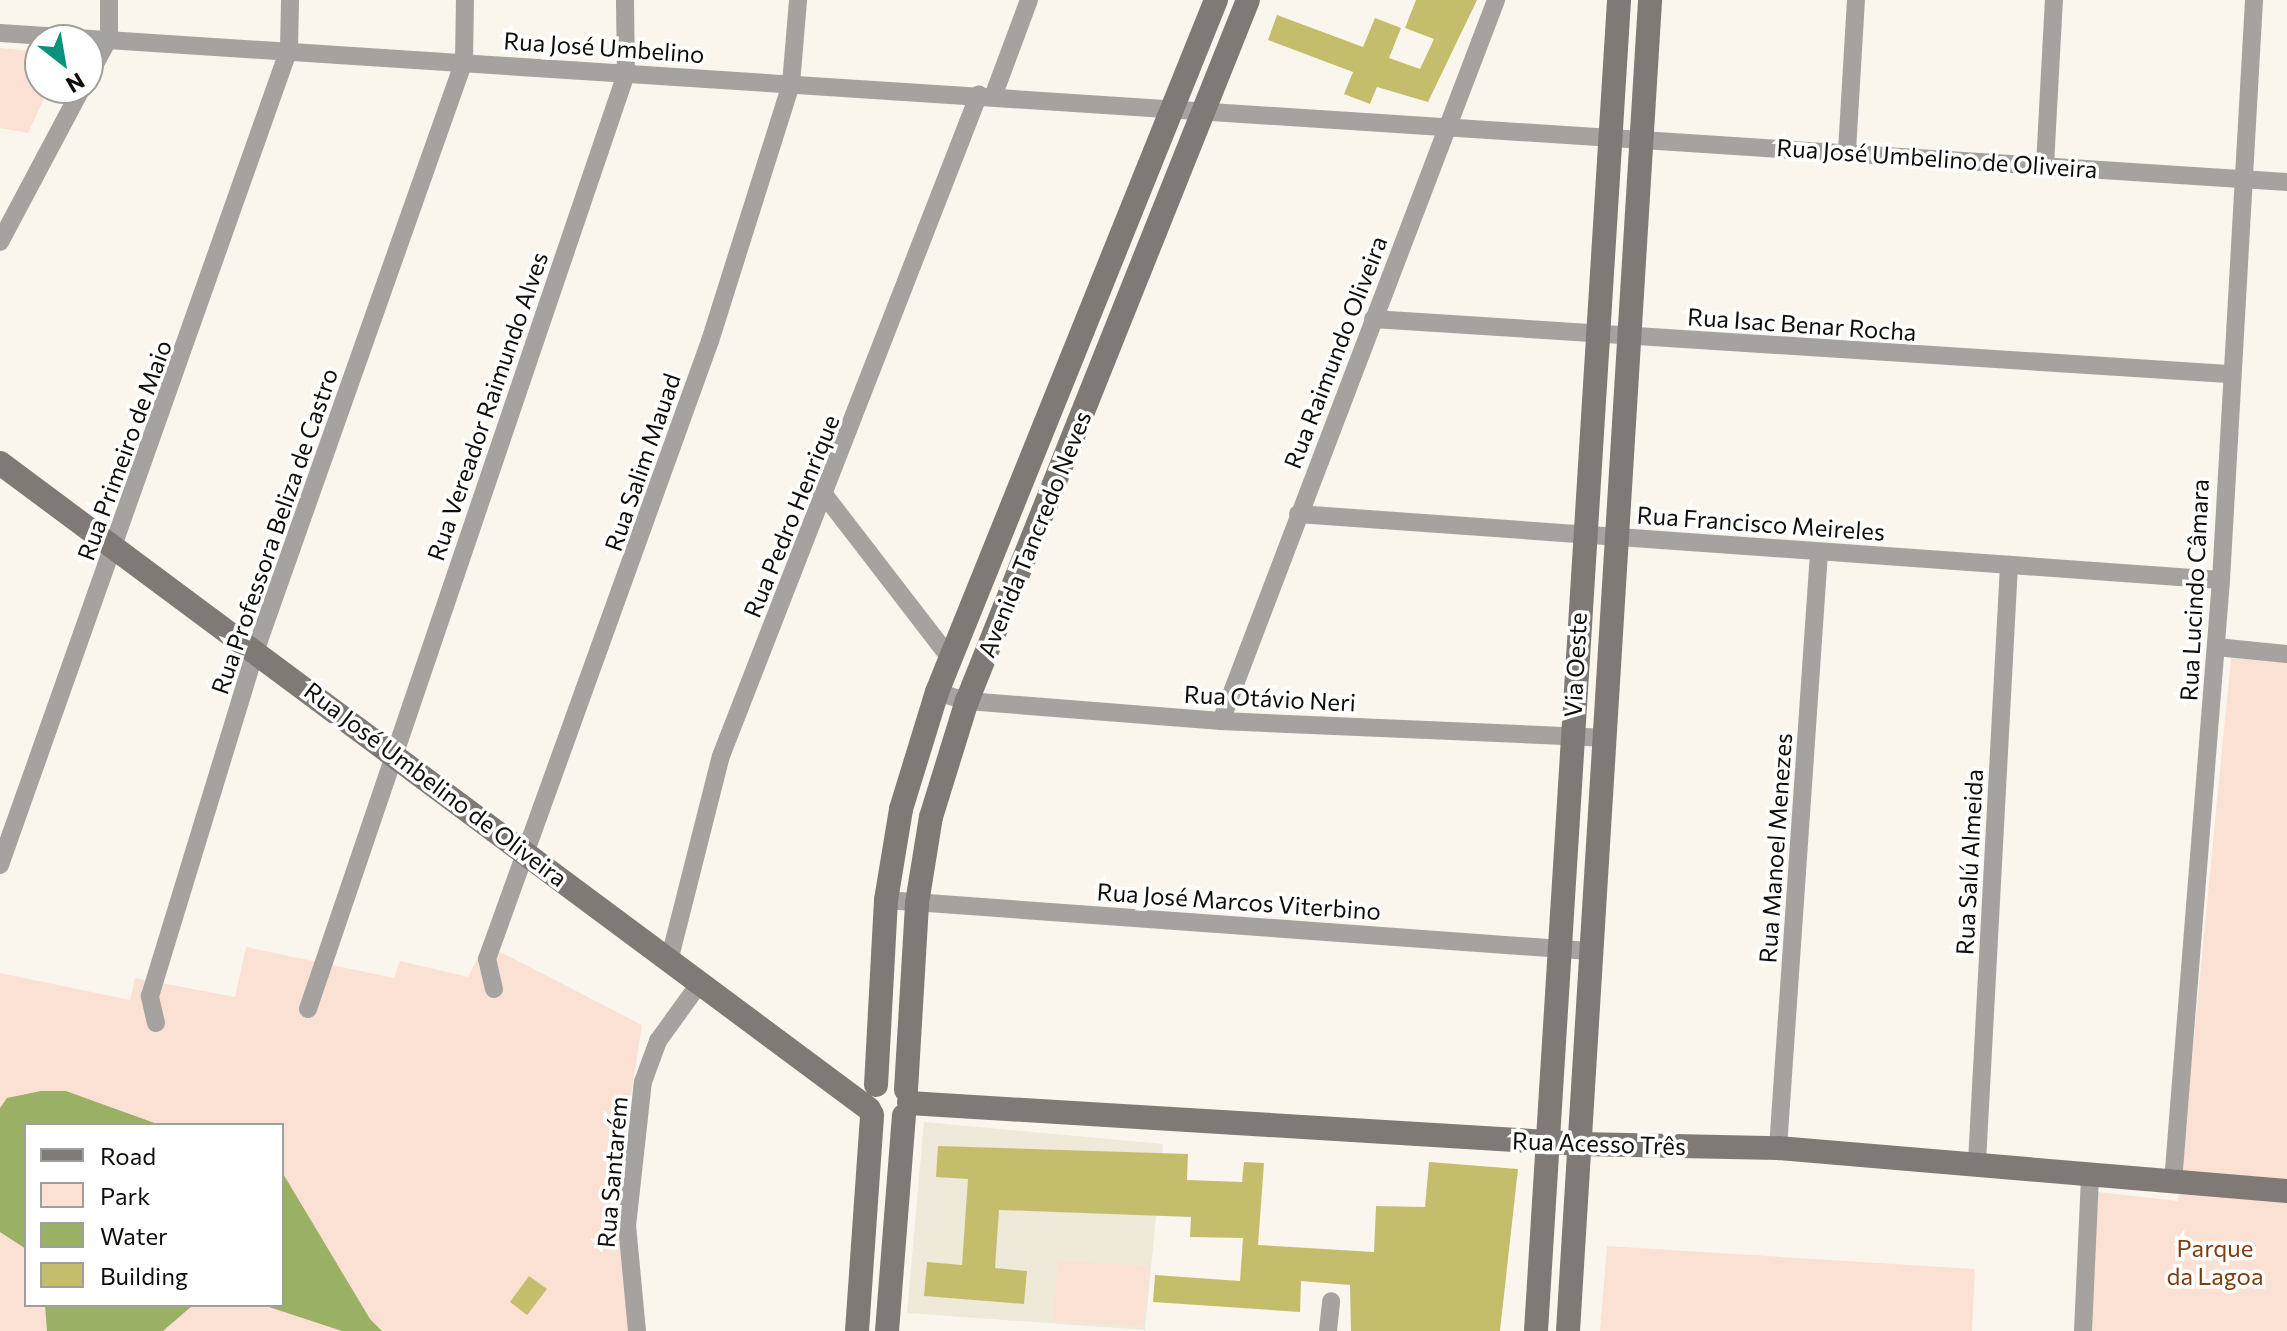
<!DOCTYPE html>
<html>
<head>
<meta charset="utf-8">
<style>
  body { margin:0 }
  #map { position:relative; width:2287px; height:1331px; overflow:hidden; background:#faf6ed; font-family:Commissioner,sans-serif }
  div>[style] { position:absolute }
  .built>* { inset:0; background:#efe9d9 }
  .green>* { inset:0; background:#fae1d4 }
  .water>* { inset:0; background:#99b065 }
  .building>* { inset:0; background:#c4be6c }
  .street>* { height:18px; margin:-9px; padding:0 9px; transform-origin:9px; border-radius:9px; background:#a5a29f }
  .secondary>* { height:24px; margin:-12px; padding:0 12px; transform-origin:12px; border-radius:12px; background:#7f7a76 }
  span { translate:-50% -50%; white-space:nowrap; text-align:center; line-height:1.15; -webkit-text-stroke:7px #fff; paint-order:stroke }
  .street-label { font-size:24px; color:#0f0e0b }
  .park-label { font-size:24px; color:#7f3d0e }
  .legend { position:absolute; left:24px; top:1123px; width:260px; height:184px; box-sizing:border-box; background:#fff; border:2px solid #9f9f9d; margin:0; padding:10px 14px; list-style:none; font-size:24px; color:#0f0e0b }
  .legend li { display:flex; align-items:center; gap:16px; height:40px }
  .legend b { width:40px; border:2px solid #9f9f9d }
  .north { position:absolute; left:24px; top:24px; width:80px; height:80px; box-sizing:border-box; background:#fff; border:2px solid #9f9f9d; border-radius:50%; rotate:149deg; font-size:22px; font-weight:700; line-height:32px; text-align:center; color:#0f0e0b }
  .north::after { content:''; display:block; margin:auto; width:28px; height:36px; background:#09937d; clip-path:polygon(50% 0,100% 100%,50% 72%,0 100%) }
</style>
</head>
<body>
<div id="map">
  <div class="built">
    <div style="clip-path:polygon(924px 1122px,1163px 1144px,1145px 1330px,907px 1313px)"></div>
  </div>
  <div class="green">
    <div style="clip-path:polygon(0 48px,40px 52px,40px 88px,49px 88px,28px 133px,0 128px)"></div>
    <div style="clip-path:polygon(2231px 658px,2287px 662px,2287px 1331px,2088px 1331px,2098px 1192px,2178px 1201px)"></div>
    <div style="clip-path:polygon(evenodd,485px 944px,642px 1025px,622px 1154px,633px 1331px,0 1331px,0 973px,130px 1000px,135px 978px,235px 997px,246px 947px,394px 978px,400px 961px,468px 977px,485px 944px,26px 1125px,282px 1125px,282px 1305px,26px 1305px,26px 1125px)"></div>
    <div style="clip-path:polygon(1607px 1246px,1975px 1269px,1972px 1331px,1600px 1331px)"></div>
    <div style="clip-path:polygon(1058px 1261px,1148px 1266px,1143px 1326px,1053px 1320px)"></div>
  </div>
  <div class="water">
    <div style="clip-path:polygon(41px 1091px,66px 1091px,160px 1125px,26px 1125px,26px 1249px,0 1232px,0 1108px,7px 1098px)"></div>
    <div style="clip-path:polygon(282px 1172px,370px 1319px,382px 1331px,342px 1331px,263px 1305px,282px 1305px)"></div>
    <div style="clip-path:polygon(45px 1305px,193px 1305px,163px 1331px,47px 1331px)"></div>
  </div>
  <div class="building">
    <div style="clip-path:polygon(1416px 0,1477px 0,1428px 102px,1377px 87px,1370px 104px,1344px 94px,1353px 72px,1268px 40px,1277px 15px,1363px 47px,1375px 18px,1401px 28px,1389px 58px,1420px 69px,1434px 39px,1405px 28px)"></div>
    <div style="clip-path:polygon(938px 1146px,1188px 1154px,1187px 1180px,1242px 1182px,1244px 1162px,1264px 1163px,1258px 1245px,1374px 1252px,1376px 1206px,1425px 1207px,1429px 1162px,1518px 1169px,1500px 1331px,1351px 1331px,1350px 1285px,1301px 1281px,1300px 1312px,1153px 1302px,1155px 1275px,1240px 1281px,1243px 1238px,1190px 1237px,1191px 1217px,999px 1210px,995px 1268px,1027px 1271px,1024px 1304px,924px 1296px,927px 1262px,962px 1265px,968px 1179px,936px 1177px)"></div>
    <div style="clip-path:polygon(529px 1276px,547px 1289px,527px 1315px,510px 1302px)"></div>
  </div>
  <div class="street">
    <div style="left:0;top:33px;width:2292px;rotate:3.73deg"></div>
    <div style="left:88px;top:77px;width:44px;rotate:-61.7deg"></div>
    <div style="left:109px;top:38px;width:38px;rotate:-90deg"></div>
    <div style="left:994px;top:94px;width:100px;rotate:-69.6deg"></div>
    <div style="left:1847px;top:151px;width:151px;rotate:-86.6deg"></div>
    <div style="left:2045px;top:165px;width:165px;rotate:-86.9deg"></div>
    <div style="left:0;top:242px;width:174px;rotate:-62deg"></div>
    <div style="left:1373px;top:319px;width:857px;rotate:3.68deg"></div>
    <div style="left:826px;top:497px;width:202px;rotate:52.4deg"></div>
    <div style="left:1298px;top:514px;width:925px;rotate:4.09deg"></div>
    <div style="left:2216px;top:647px;width:71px;rotate:5.6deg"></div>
    <div style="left:937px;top:692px;width:31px;rotate:17deg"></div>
    <div style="left:967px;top:701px;width:255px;rotate:4.5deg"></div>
    <div style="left:1221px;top:721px;width:382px;rotate:2.5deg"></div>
    <div style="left:1221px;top:721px;width:772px;rotate:-69.12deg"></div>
    <div style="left:0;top:865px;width:866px;rotate:-70.5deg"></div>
    <div style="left:289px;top:49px;width:49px;rotate:-88.8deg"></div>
    <div style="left:886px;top:900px;width:705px;rotate:4.15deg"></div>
    <div style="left:669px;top:961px;width:211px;rotate:-75.8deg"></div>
    <div style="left:721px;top:756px;width:710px;rotate:-68.71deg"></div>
    <div style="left:494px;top:989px;width:31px;rotate:-103deg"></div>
    <div style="left:487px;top:959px;width:657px;rotate:-70.16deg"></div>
    <div style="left:710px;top:341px;width:269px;rotate:-72.5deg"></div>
    <div style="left:791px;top:84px;width:84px;rotate:-85.2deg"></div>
    <div style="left:308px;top:1009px;width:988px;rotate:-71.22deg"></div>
    <div style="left:626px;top:74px;width:74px;rotate:-90.8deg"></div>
    <div style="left:156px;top:1023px;width:28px;rotate:-103deg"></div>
    <div style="left:150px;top:996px;width:363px;rotate:-73deg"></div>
    <div style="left:256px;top:649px;width:624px;rotate:-70.52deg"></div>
    <div style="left:464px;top:61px;width:61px;rotate:-89.1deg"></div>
    <div style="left:1778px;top:1148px;width:597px;rotate:-86.06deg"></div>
    <div style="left:1977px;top:1162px;width:598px;rotate:-86.93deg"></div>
    <div style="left:2173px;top:1182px;width:604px;rotate:-85.44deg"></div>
    <div style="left:2221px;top:580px;width:581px;rotate:-86.74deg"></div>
    <div style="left:637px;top:1331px;width:105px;rotate:-95.4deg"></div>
    <div style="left:627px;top:1226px;width:145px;rotate:-83.7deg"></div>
    <div style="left:643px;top:1082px;width:44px;rotate:-69.9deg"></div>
    <div style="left:658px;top:1041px;width:70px;rotate:-54.3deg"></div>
    <div style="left:1328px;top:1331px;width:30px;rotate:-84deg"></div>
    <div style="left:2083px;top:1331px;width:157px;rotate:-87.4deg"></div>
  </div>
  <div class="secondary">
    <div style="left:0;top:463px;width:1083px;rotate:36.63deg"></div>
    <div style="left:876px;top:1085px;width:185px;rotate:-86.9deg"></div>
    <div style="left:886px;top:900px;width:92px;rotate:-80.6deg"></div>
    <div style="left:901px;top:809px;width:122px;rotate:-72.9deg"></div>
    <div style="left:937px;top:692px;width:746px;rotate:-68.04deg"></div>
    <div style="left:906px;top:1090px;width:187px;rotate:-86.6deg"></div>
    <div style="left:917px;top:903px;width:87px;rotate:-80.8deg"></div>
    <div style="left:931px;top:817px;width:121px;rotate:-72.8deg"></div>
    <div style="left:967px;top:701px;width:755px;rotate:-68.16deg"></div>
    <div style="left:909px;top:1103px;width:673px;rotate:3.49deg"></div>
    <div style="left:1581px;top:1144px;width:197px;rotate:1.2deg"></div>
    <div style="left:1778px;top:1148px;width:511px;rotate:4.83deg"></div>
    <div style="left:857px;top:1331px;width:217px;rotate:-86deg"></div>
    <div style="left:887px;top:1331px;width:216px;rotate:-85.5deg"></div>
    <div style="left:1536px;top:1331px;width:1334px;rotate:-86.43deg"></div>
    <div style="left:1568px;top:1331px;width:1334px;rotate:-86.47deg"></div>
  </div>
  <div class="street-label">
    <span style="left:604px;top:47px;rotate:4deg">Rua José Umbelino</span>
    <span style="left:1937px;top:158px;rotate:4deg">Rua José Umbelino de Oliveira</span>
    <span style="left:1802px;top:324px;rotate:4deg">Rua Isac Benar Rocha</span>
    <span style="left:1335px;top:352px;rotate:-69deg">Rua Raimundo Oliveira</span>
    <span style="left:487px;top:406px;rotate:-71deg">Rua Vereador Raimundo Alves</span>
    <span style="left:124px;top:450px;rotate:-70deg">Rua Primeiro de Maio</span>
    <span style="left:642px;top:462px;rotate:-71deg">Rua Salim Mauad</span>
    <span style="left:791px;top:516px;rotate:-68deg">Rua Pedro Henrique</span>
    <span style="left:1761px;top:523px;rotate:4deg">Rua Francisco Meireles</span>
    <span style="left:274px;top:531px;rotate:-71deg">Rua Professora Beliza de Castro</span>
    <span style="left:1034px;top:534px;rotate:-68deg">Avenida Tancredo Neves</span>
    <span style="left:2194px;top:590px;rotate:-87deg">Rua Lucindo Câmara</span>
    <span style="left:1575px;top:665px;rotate:-87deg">Via Oeste</span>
    <span style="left:1270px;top:698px;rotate:3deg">Rua Otávio Neri</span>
    <span style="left:436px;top:784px;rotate:37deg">Rua José Umbelino de Oliveira</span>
    <span style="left:1775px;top:848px;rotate:-86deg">Rua Manoel Menezes</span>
    <span style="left:1969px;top:862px;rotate:-87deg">Rua Salú Almeida</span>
    <span style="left:1239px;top:901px;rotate:4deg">Rua José Marcos Viterbino</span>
    <span style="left:1599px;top:1143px;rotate:2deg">Rua Acesso Três</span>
    <span style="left:612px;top:1172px;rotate:-85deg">Rua Santarém</span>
  </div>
  <div class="park-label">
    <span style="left:2215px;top:1262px">Parque<br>da Lagoa</span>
  </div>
  <ul class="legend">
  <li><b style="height:10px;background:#7f7a76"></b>Road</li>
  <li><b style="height:22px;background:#fae1d4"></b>Park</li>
  <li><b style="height:22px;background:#99b065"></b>Water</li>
  <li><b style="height:22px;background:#c4be6c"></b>Building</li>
  </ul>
  <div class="north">N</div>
</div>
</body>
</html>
